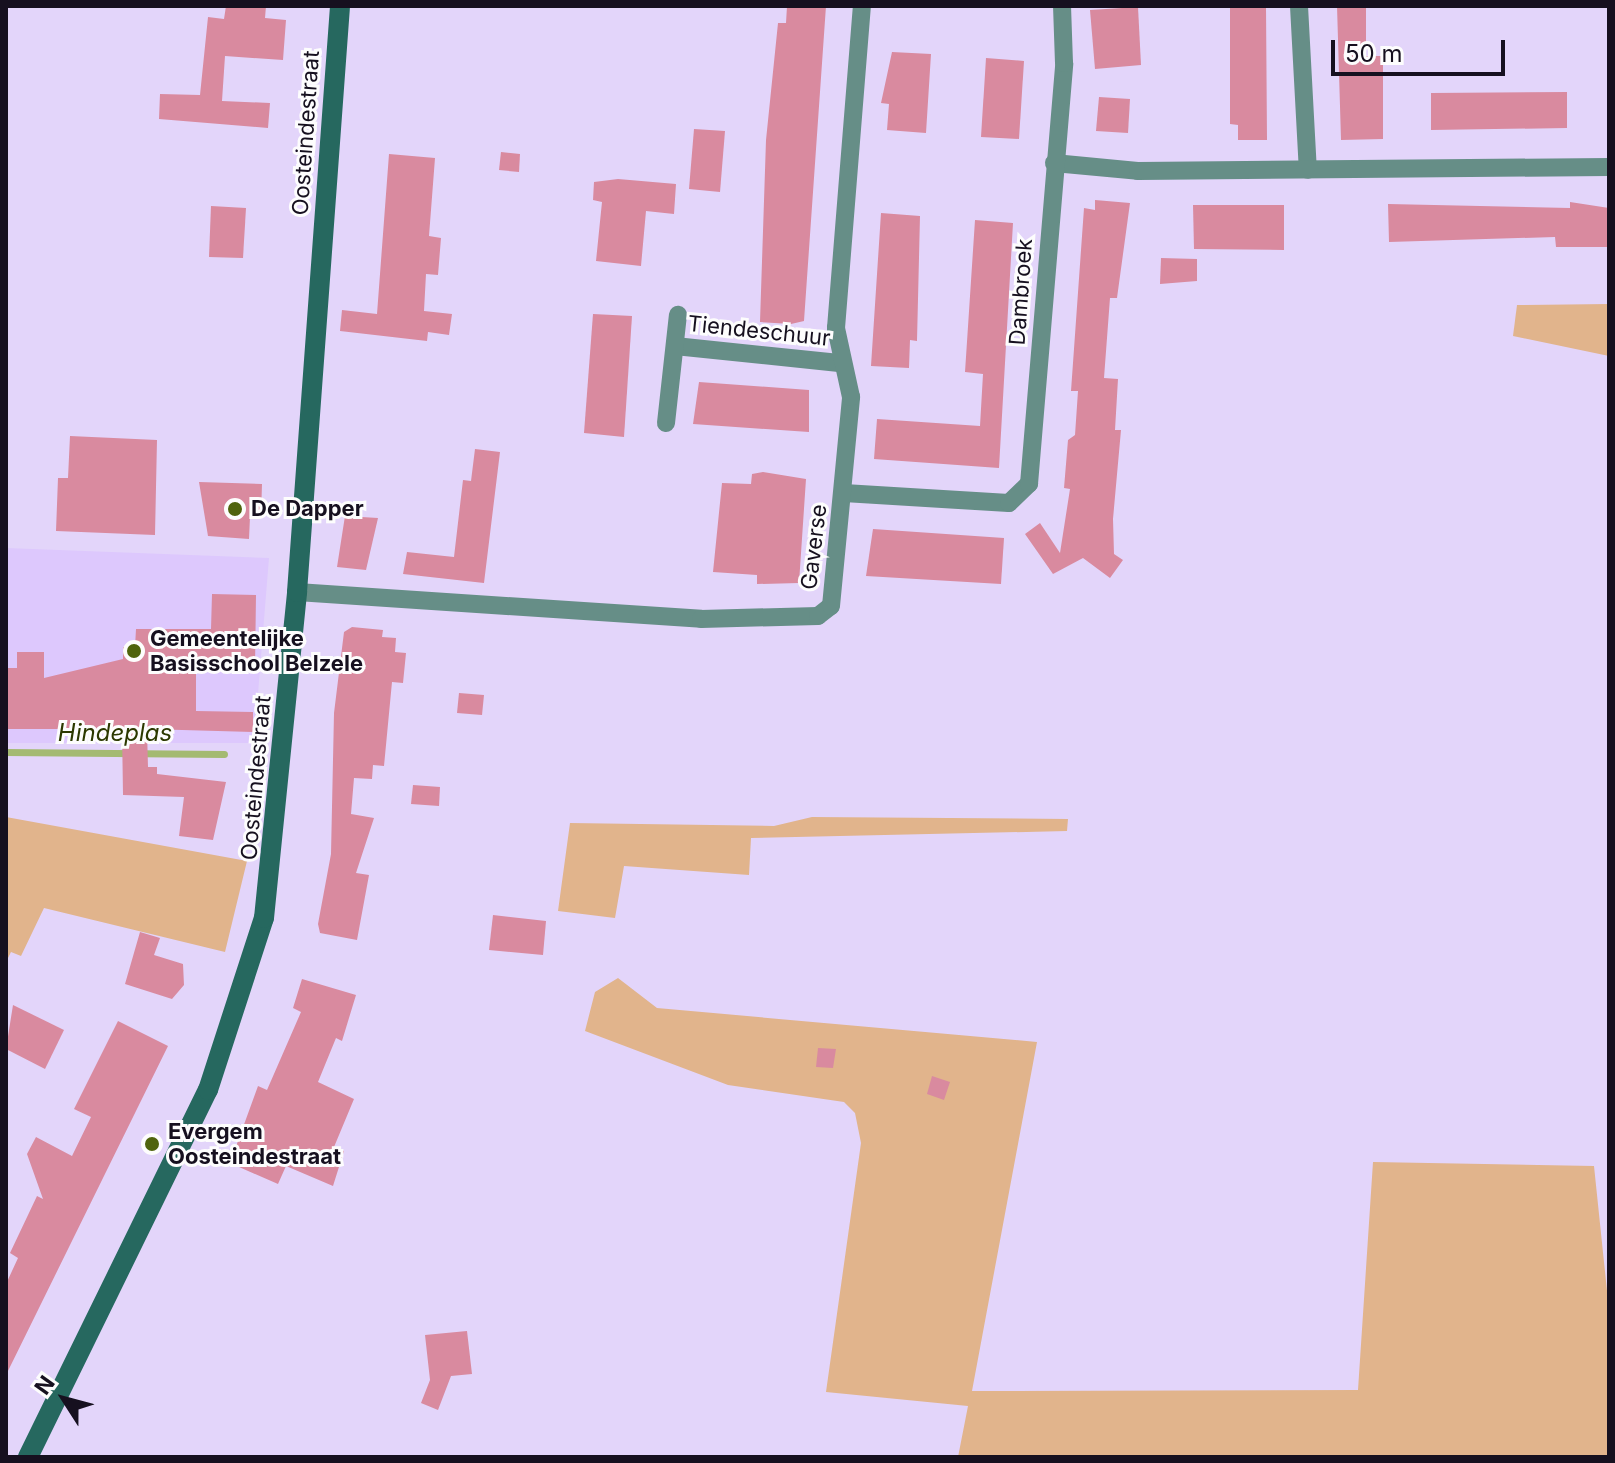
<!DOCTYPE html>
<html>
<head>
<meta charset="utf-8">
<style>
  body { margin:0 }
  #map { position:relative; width:1615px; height:1463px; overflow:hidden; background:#e3d5fa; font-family:Inter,sans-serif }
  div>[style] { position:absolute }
  .built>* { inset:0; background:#ddc8fd }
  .green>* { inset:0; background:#e1b48c }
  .stream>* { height:7px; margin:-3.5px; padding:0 3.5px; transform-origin:3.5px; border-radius:3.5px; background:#a4ba72 }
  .building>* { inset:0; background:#d98a9f }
  .street>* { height:18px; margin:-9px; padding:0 9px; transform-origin:9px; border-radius:9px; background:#668e87 }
  .secondary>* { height:20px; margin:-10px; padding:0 10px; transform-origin:10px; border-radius:10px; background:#26685f }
  .dots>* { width:22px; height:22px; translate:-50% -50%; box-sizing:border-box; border:4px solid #fdfdfd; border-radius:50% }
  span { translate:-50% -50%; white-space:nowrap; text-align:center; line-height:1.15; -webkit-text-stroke:6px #fdfdfd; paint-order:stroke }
  .street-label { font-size:22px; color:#16101f }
  .poi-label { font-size:22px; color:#16101f; font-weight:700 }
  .left { translate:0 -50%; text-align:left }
  .water-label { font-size:24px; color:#2c3901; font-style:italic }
  .frame { position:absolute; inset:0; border:8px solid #16101f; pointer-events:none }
  .north { position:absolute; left:24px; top:1359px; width:80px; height:80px; -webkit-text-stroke:6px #fdfdfd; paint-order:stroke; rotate:306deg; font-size:22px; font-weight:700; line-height:32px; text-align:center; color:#16101f }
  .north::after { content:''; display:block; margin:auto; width:28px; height:36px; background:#16101f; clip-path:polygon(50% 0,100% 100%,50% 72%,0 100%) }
  .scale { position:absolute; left:1331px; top:40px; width:174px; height:36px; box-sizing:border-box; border:4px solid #16101f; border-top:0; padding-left:10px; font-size:24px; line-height:28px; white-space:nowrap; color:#16101f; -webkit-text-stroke:6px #fdfdfd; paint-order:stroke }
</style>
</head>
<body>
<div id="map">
  <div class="built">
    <div style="clip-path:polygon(6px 548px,269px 558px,254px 743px,6px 743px)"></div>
  </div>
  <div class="green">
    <div style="clip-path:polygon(1609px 304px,1609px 356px,1513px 336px,1517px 305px)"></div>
    <div style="clip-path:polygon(6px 817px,247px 861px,225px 952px,44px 908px,21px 956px,11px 952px,6px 962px)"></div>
    <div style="clip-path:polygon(812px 817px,1068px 819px,1067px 831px,751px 838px,749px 875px,624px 866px,615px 918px,558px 911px,570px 823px,774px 826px)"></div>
    <div style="clip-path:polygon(618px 978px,657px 1008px,1037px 1042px,972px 1391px,1358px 1390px,1373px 1162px,1594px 1166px,1609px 1310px,1609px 1457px,958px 1457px,968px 1406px,826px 1392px,861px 1143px,855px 1113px,844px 1102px,728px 1085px,585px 1031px,595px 992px)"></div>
  </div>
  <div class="stream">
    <div style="left:6px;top:752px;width:218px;rotate:0.5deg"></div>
  </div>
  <div class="building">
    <div style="clip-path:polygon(226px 6px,266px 6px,265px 18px,286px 20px,283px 60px,225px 56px,222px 101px,270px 103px,268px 128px,159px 119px,160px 94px,200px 95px,208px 17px,224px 19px)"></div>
    <div style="clip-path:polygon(787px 6px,826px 6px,804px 321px,791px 324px,760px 322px,766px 140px,778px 23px,786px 23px)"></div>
    <div style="clip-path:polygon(1266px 6px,1267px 140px,1238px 140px,1238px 125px,1230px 124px,1230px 8px)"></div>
    <div style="clip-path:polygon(1337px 6px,1366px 6px,1366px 56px,1383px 56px,1383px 139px,1341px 140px)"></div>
    <div style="clip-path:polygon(1138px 7px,1141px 65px,1095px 69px,1090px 10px)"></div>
    <div style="clip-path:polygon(892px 52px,931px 54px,926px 133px,887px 130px,889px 104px,881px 103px)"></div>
    <div style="clip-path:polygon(986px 58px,1024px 61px,1019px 139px,981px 137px)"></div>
    <div style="clip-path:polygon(1567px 92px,1567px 128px,1431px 130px,1431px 93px)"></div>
    <div style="clip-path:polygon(1099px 97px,1130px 99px,1128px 133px,1096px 131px)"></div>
    <div style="clip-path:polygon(694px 129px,725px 131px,720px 192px,689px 189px)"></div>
    <div style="clip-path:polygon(501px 152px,520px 154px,519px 172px,499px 170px)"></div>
    <div style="clip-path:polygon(389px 154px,435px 158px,429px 236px,441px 238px,438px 275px,426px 274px,424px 311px,452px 314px,449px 335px,428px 332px,427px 341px,340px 331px,342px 310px,377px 314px)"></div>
    <div style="clip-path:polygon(618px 179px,676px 184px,674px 214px,646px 211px,641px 266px,596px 261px,602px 202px,593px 200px,594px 182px)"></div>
    <div style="clip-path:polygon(1095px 200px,1130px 203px,1117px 298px,1110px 298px,1104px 378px,1118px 379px,1115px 430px,1121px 430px,1113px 519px,1114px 554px,1123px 560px,1110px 578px,1083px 558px,1053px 574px,1025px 534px,1040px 523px,1060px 553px,1070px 489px,1064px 488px,1068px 440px,1075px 435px,1078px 391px,1071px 391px,1084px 208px,1095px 210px)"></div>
    <div style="clip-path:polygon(1570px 202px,1609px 208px,1609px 247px,1556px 247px,1555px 237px,1389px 242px,1388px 204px,1570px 208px)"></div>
    <div style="clip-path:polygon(1193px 205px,1284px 205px,1284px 250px,1194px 249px)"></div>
    <div style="clip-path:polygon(211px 206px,246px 208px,243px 258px,209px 257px)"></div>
    <div style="clip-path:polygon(881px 213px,920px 216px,917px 341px,910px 340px,909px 368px,871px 366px)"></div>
    <div style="clip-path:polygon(975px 220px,1013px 223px,999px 468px,874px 459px,877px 419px,980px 426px,983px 374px,965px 372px)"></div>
    <div style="clip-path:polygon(1161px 258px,1197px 259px,1197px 281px,1160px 284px)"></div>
    <div style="clip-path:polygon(593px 314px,632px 316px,624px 437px,584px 433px)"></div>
    <div style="clip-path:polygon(699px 382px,809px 390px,809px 432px,693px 424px)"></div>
    <div style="clip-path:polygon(70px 436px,157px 440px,155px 535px,56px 531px,58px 478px,68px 478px)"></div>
    <div style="clip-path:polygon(475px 449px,500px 452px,484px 583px,403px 574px,407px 552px,454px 557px,463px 480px,471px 481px)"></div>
    <div style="clip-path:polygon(763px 472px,806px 479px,799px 583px,757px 584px,757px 575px,713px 572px,722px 483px,751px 484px,752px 474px)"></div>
    <div style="clip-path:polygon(199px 482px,262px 484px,261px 517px,250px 517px,249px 539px,208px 536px)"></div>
    <div style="clip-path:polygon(345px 516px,378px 518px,366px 570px,337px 567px)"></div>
    <div style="clip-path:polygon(873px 529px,1004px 538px,1001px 584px,866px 576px)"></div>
    <div style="clip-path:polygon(212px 594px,256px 595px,255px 667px,196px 666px,196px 711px,253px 712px,253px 732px,147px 729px,148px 767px,157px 767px,157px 774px,226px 782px,213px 840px,179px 836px,184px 797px,123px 795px,122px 729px,6px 729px,6px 668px,17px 668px,17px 652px,44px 652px,44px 678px,123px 659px,123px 647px,135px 647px,136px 629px,211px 629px)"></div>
    <div style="clip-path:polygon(352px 627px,383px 630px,382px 637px,396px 638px,395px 652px,406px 653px,403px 683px,392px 682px,384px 766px,373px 765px,372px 779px,354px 778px,351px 814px,374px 818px,356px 873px,369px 875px,357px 940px,320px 933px,318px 924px,331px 854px,334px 713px,344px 632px)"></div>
    <div style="clip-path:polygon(459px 693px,484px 695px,482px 715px,457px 713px)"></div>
    <div style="clip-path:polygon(413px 785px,440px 787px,439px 806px,411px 804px)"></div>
    <div style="clip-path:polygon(493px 915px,546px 921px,543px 955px,489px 950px)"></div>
    <div style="clip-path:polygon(140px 932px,160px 938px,154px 955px,183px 964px,184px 985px,172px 999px,125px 984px)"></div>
    <div style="clip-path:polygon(302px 979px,356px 995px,342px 1041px,336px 1038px,318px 1082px,354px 1099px,334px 1147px,344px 1151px,333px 1186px,286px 1166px,278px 1184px,230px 1163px,258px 1086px,267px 1090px,301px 1012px,293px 1008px)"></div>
    <div style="clip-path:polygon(13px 1005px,64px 1030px,45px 1069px,6px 1049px)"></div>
    <div style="clip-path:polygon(118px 1021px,168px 1046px,6px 1375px,6px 1284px,18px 1258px,10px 1253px,37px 1196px,43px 1199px,27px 1154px,36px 1137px,72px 1156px,91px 1117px,74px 1109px)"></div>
    <div style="clip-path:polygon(818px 1048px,836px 1049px,833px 1068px,816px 1067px)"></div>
    <div style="clip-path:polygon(932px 1076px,950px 1082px,944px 1100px,927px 1094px)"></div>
    <div style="clip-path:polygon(467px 1331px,472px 1374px,451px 1376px,438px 1410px,421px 1403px,430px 1380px,425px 1335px)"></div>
  </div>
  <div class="street">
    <div style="left:1299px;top:6px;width:164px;rotate:86.9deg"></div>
    <div style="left:1054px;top:163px;width:84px;rotate:5.4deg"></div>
    <div style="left:1138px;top:171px;width:471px;rotate:-0.5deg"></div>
    <div style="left:675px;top:346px;width:165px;rotate:5.9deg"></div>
    <div style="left:666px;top:423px;width:109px;rotate:-83.7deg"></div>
    <div style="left:844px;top:493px;width:165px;rotate:3.5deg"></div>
    <div style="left:1009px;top:503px;width:28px;rotate:-44deg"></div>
    <div style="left:1029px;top:484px;width:422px;rotate:-85.2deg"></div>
    <div style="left:1064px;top:63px;width:57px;rotate:-92deg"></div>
    <div style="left:297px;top:592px;width:405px;rotate:3.8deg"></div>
    <div style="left:701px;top:619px;width:117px;rotate:-1.5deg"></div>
    <div style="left:818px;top:616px;width:16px;rotate:-38deg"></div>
    <div style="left:831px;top:606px;width:210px;rotate:-84.5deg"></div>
    <div style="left:851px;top:397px;width:71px;rotate:-102.3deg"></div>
    <div style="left:836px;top:328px;width:323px;rotate:-85.4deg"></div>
  </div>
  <div class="secondary">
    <div style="left:28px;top:1457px;width:409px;rotate:-63.9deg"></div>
    <div style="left:208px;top:1090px;width:181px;rotate:-72deg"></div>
    <div style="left:264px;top:918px;width:328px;rotate:-84.2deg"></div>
    <div style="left:297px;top:592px;width:588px;rotate:-85.8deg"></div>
  </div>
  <div class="dots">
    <div style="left:235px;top:509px;background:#4f630d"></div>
    <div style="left:134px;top:651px;background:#4f630d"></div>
    <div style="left:152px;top:1144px;background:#4f630d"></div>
  </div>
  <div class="street-label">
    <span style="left:306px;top:133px;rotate:-86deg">Oosteindestraat</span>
    <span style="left:1021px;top:292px;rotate:-86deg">Dambroek</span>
    <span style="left:759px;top:331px;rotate:6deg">Tiendeschuur</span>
    <span style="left:814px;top:547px;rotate:-83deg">Gaverse</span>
    <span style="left:256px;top:778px;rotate:-85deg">Oosteindestraat</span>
  </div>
  <div class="poi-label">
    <span class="left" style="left:251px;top:509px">De Dapper</span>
    <span class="left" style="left:150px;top:651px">Gemeentelijke<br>Basisschool Belzele</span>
    <span class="left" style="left:168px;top:1144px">Evergem<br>Oosteindestraat</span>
  </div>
  <div class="water-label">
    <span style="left:115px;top:733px">Hindeplas</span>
  </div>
  <div class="frame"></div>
  <div class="north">N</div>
  <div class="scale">50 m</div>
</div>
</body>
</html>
